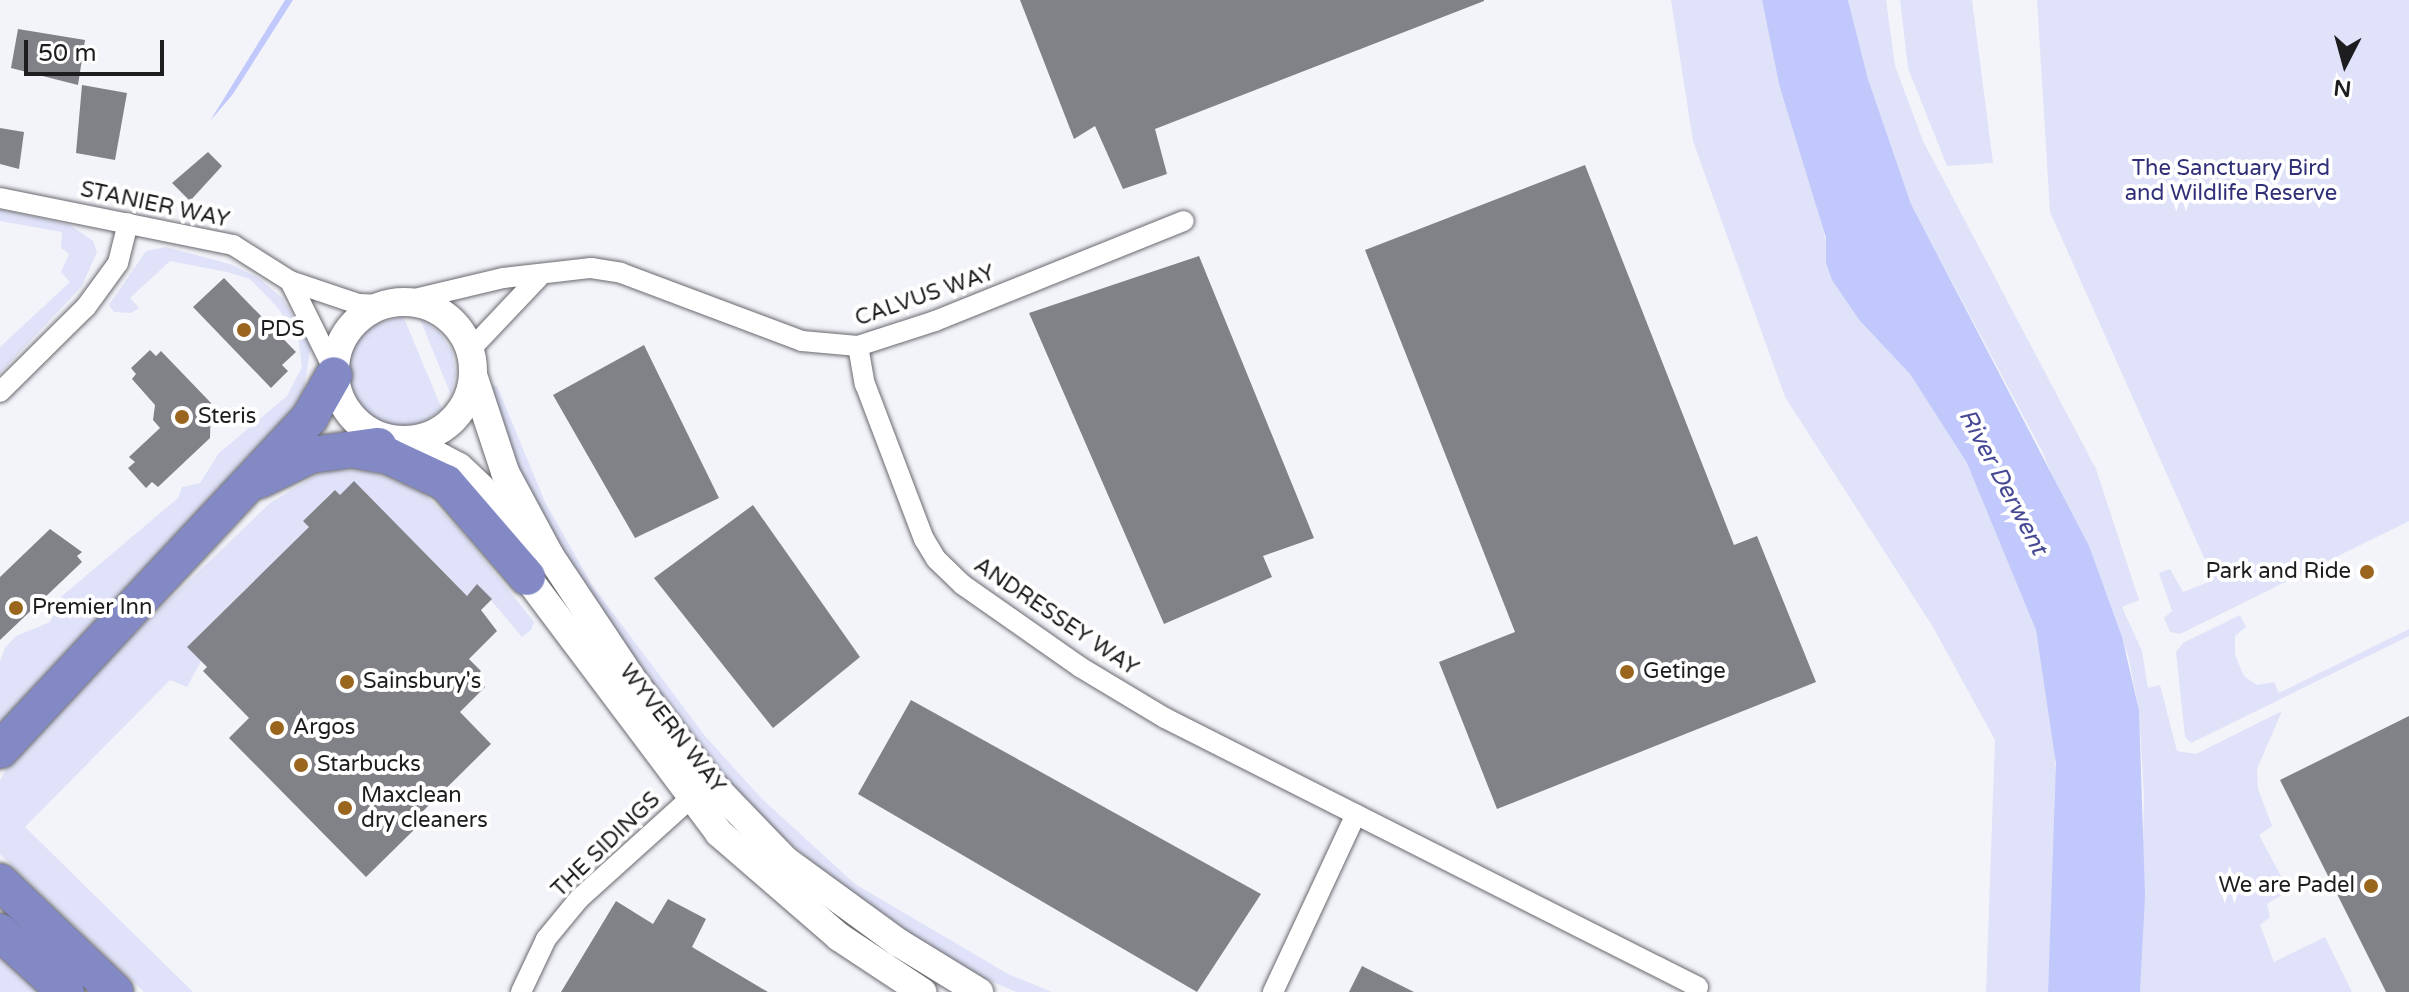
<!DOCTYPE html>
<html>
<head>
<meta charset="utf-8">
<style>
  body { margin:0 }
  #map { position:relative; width:2409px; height:992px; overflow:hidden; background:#f3f4f9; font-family:"Varela Round",sans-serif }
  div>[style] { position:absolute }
  .green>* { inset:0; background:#dfe2f8 }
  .water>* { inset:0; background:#c1c8fb }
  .building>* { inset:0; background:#818287 }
  .roads { filter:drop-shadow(0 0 2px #69696f) drop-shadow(0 0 2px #69696f) }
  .street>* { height:20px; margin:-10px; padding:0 10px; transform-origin:10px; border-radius:10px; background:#fff }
  .secondary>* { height:28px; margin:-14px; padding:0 14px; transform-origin:14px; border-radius:14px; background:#fff }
  .secondary>.ring { margin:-14px; padding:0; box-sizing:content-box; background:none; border:28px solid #fff; border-radius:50% }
  .highway>* { height:36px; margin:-18px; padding:0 18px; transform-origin:18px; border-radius:18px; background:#8289c5 }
  .dots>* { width:22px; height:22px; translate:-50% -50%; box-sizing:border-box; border:4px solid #fff; border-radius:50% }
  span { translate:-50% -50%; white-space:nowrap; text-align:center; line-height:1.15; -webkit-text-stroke:8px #fff; paint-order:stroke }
  .park-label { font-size:22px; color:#302f77 }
  .street-label { font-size:22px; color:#1d1d1f }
  .poi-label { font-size:22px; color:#1d1d1f }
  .left { translate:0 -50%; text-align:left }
  .right { translate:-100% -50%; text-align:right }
  .water-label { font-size:24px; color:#474994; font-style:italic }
  .north { position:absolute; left:2305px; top:24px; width:80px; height:80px; -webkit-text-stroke:6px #fff; paint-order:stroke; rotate:186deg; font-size:22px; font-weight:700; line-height:32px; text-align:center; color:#1d1d1f }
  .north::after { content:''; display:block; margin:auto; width:28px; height:36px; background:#1d1d1f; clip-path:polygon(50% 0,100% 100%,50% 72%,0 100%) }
  .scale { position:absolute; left:24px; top:40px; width:140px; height:36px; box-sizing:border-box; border:4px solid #1d1d1f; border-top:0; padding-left:10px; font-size:24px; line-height:28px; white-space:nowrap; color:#1d1d1f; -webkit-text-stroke:6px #fff; paint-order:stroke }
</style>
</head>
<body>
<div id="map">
  <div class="green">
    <div style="clip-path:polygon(1671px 0,1762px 0,1779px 84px,1801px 144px,1836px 280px,1860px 321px,1910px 374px,1967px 463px,2012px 564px,2036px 630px,2053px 730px,2057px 786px,2048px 992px,1986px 992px,1995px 740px,1933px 627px,1785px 397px,1693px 141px)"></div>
    <div style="clip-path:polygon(1848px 0,1886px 0,1895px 66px,1923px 141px,2096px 469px,2139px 600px,2122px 607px,2142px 651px,2148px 688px,2160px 685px,2177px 751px,2196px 754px,2282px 711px,2257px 769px,2258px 789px,2272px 826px,2259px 835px,2289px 891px,2267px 904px,2270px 917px,2260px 925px,2274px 962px,2325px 937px,2352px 992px,2140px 992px,2144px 796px,2139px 710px,2128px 655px,2042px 451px,1911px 204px,1868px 79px)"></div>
    <div style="clip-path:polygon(1900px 0,1972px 0,1993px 163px,1947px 166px,1908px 68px)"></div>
    <div style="clip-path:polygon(2037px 0,2409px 0,2409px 521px,2180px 634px,2170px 632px,2164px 618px,2172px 611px,2159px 573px,2170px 569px,2183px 592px,2214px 580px,2050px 212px)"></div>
    <div style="clip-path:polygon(0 209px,70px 225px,93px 241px,97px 252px,82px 286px,0 373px,0 347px,70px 282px,61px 272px,69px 254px,61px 248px,62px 232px,0 221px)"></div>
    <div style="clip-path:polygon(166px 247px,230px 264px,259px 278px,282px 298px,311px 345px,304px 389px,290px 416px,0 730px,0 661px,5px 648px,16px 636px,50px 622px,62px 596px,178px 498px,182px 487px,200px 483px,219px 453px,287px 396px,302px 367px,298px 336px,277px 307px,250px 279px,227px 272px,170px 261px,130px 298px,139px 308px,131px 313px,114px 312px,109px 305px,146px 251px)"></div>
    <div style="clip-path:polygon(403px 316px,442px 409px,422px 423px,398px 427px,374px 421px,355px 404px,345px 369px,351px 345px,367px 327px)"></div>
    <div style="clip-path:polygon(420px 319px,439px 332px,452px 351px,456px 373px,451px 395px)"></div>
    <div style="clip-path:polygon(485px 385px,497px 386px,545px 502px,592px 585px,705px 736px,761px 798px,855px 884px,1008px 974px,1052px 992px,1016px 992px,968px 971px,857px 899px,765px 822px,663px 705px,529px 499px)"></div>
    <div style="clip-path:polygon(334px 470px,372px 472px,423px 493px,461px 531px,534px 622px,531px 630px,522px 637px,478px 585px,467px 596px,354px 482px,340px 495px,335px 490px,303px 521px,309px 527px,188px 646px,201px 661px,187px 687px,170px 680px,25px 827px,193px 992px,144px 992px,0 854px,0 780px,16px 753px,66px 699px,270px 503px,320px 473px)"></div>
    <div style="clip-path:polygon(2240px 615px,2246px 627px,2235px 636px,2235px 655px,2244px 676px,2257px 685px,2274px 682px,2279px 693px,2409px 629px,2409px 636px,2191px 743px,2185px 737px,2176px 652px,2183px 643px)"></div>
    <div style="clip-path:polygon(0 952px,42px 992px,0 992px)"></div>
  </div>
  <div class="water">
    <div style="clip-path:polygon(285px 0,293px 0,233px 94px,210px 121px)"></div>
    <div style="clip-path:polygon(1762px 0,1848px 0,1868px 79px,1911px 204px,2089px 546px,2122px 637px,2139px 710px,2145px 895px,2140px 992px,2048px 992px,2056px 764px,2036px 630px,1967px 463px,1910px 374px,1860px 321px,1832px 280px,1826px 263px,1826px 238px,1779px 84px)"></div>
  </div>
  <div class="building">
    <div style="clip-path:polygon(1020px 0,1484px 0,1484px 1px,1155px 129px,1167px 174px,1123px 189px,1095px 126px,1074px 139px)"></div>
    <div style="clip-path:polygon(18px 29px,85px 40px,78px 85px,11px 68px)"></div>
    <div style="clip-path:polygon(82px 85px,127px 93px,115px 160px,76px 153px)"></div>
    <div style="clip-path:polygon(0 128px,24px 132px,19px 169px,0 164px)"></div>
    <div style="clip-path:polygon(208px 152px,222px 166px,190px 201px,172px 183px)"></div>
    <div style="clip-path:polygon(1585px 165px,1734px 545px,1757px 536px,1816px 682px,1497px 809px,1439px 662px,1515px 632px,1365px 250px)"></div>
    <div style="clip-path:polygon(1199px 256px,1314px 538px,1263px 556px,1272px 577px,1164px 624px,1029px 313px)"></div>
    <div style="clip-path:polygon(224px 278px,296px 352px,282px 365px,288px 371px,271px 388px,193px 307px)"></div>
    <div style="clip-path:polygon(644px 345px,719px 498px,635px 538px,553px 395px)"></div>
    <div style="clip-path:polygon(150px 350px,156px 356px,161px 351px,211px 403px,210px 438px,158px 487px,152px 482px,146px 488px,128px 468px,135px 462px,129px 457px,160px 428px,153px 420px,155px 405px,132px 379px,136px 374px,131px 368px)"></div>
    <div style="clip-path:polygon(354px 481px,467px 596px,477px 584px,492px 599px,481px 610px,497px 631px,469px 659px,481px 671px,475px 677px,485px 687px,460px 712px,491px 744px,417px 817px,422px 822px,366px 877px,229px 738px,249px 718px,203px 671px,207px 667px,187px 647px,309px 527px,303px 521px,335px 490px,340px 495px)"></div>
    <div style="clip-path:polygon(753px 505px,860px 657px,773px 728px,654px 578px)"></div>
    <div style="clip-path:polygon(50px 529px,82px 552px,77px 556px,82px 562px,0 640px,0 577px)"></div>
    <div style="clip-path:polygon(911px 700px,1261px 894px,1197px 992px,858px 794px)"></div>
    <div style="clip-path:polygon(2409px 716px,2409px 992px,2386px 992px,2280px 780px)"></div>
    <div style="clip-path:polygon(668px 899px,706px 919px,692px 947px,768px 992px,561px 992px,616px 901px,653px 924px)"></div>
    <div style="clip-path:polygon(1362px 966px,1414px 992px,1349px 992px)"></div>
  </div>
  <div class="roads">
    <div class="street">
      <div style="left:0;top:198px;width:238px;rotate:11.4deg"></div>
      <div style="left:233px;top:245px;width:67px;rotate:32.3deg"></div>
      <div style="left:290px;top:281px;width:72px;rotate:18.7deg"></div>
      <div style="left:358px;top:304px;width:27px;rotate:2deg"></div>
      <div style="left:290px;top:281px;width:99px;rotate:63.7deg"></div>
      <div style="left:402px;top:302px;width:104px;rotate:-13.4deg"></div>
      <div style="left:503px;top:278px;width:89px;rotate:-6.5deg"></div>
      <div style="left:591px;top:268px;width:30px;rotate:9deg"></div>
      <div style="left:621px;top:273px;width:193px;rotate:20.6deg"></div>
      <div style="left:802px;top:341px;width:56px;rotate:5.1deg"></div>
      <div style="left:858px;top:346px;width:81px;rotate:-18deg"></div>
      <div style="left:935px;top:321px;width:268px;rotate:-21.9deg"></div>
      <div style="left:858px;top:346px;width:39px;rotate:80deg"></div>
      <div style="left:865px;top:384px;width:166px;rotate:69.2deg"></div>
      <div style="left:924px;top:539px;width:23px;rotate:59deg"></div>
      <div style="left:936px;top:559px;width:37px;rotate:44deg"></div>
      <div style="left:963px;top:585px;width:143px;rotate:35deg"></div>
      <div style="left:1080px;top:667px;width:99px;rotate:31deg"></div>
      <div style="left:1165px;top:718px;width:597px;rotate:26.78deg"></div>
      <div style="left:470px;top:350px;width:100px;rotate:-46.6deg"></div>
      <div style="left:0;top:392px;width:121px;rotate:-44.7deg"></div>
      <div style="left:86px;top:307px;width:54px;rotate:-54deg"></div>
      <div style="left:118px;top:263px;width:41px;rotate:-76deg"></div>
      <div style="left:521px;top:992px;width:59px;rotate:-64.7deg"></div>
      <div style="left:546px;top:939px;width:52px;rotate:-50.5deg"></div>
      <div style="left:579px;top:899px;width:166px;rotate:-42.1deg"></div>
      <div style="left:1273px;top:992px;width:196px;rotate:-65deg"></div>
    </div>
    <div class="secondary">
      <div class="ring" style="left:335px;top:302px;width:110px;height:110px"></div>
      <div style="left:473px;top:375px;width:102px;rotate:71.7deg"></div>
      <div style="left:505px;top:472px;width:95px;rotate:61.8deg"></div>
      <div style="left:550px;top:556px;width:151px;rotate:56.3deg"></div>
      <div style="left:634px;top:682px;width:126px;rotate:52.8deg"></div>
      <div style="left:710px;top:782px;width:108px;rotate:46.1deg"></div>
      <div style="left:785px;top:860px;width:141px;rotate:36.1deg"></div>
      <div style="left:899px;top:943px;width:94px;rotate:31.5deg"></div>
      <div style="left:410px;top:441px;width:55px;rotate:28deg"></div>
      <div style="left:459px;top:467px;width:44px;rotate:43.2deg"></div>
      <div style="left:491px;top:497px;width:49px;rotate:60.8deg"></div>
      <div style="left:515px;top:540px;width:39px;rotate:72deg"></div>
      <div style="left:527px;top:577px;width:320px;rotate:53.1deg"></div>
      <div style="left:719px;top:833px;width:159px;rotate:40.9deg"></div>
      <div style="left:839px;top:937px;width:100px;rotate:33.5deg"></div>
    </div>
    <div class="highway">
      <div style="left:354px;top:450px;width:35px;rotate:10deg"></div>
      <div style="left:388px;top:456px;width:64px;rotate:25deg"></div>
      <div style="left:446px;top:483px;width:124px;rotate:49.2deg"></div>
      <div style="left:259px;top:480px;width:58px;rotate:-25.7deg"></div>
      <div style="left:311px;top:455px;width:68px;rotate:-7.7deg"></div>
      <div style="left:0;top:750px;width:455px;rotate:-47deg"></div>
      <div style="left:310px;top:417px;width:48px;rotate:-60.3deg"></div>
      <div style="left:0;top:882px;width:159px;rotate:43.7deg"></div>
      <div style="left:0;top:932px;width:89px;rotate:42.3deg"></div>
    </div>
  </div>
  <div class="dots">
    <div style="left:244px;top:330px;background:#9a651d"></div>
    <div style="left:182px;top:417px;background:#9a651d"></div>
    <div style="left:2367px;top:572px;background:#9a651d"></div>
    <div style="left:16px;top:608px;background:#9a651d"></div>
    <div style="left:1627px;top:672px;background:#9a651d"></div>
    <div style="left:347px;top:682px;background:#9a651d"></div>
    <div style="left:277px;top:728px;background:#9a651d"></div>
    <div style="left:301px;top:765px;background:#9a651d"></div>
    <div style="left:345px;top:808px;background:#9a651d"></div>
    <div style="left:2371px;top:886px;background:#9a651d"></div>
  </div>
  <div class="park-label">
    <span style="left:2231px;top:181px">The Sanctuary Bird<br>and Wildlife Reserve</span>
  </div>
  <div class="street-label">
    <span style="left:155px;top:205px;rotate:12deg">STANIER WAY</span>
    <span style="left:925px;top:296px;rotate:-19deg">CALVUS WAY</span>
    <span style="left:1056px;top:617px;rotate:34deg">ANDRESSEY WAY</span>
    <span style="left:672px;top:729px;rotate:52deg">WYVERN WAY</span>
    <span style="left:606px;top:845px;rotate:-44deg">THE SIDINGS</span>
  </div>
  <div class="poi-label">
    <span class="left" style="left:260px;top:330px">PDS</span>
    <span class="left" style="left:198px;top:417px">Steris</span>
    <span class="right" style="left:2351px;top:572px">Park and Ride</span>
    <span class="left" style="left:32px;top:608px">Premier Inn</span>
    <span class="left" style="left:1643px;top:672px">Getinge</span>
    <span class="left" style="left:363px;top:682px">Sainsbury's</span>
    <span class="left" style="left:293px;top:728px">Argos</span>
    <span class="left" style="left:317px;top:765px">Starbucks</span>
    <span class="left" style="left:361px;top:808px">Maxclean<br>dry cleaners</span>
    <span class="right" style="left:2355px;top:886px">We are Padel</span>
  </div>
  <div class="water-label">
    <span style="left:2003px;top:482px;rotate:62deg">River Derwent</span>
  </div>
  <div class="north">N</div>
  <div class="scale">50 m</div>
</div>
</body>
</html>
